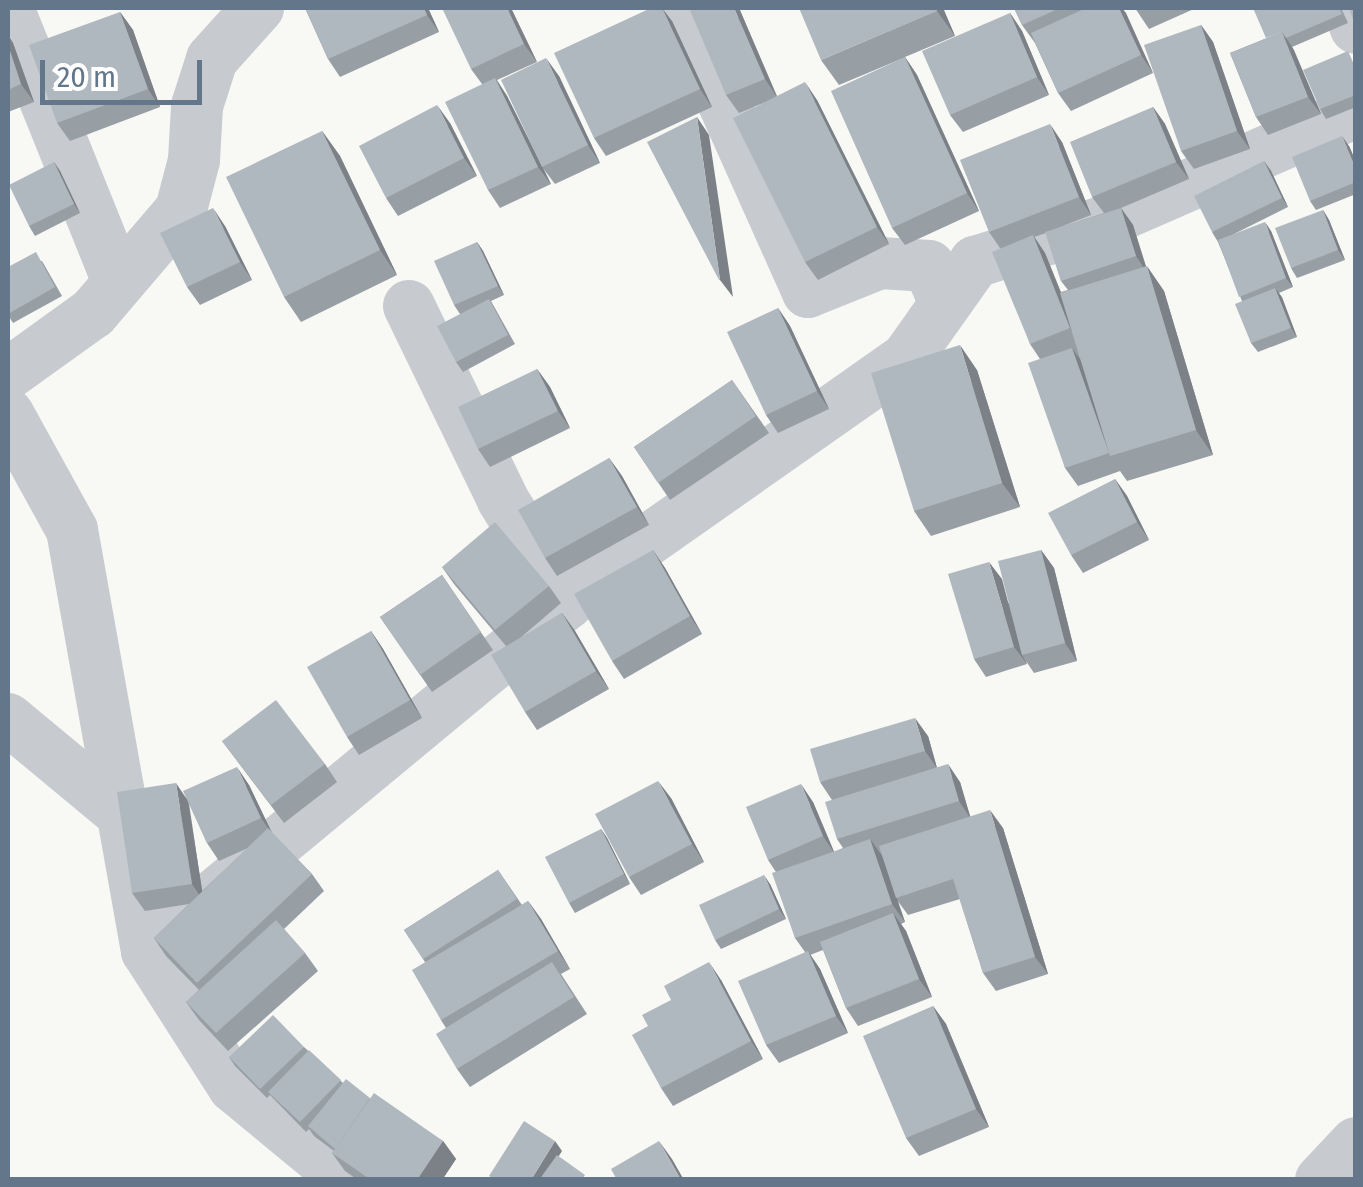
<!DOCTYPE html>
<html>
<head>
<meta charset="utf-8">
<style>
  body { margin:0 }
  #map { position:relative; width:1363px; height:1187px; overflow:hidden; background:#f8f8f5; font-family:"Fira Sans Condensed",sans-serif }
  div>[style] { position:absolute }
  .street>* { height:52px; margin:-26px; padding:0 26px; transform-origin:26px; border-radius:26px; background:#c7cbcf }
  .wall>* { inset:0; background:#979ea4 }
  .shaded-wall>* { inset:0; background:#7b8186 }
  .building>* { inset:0; background:#b0b8bf }
  span { translate:-50% -50%; white-space:nowrap; text-align:center; line-height:1.15; -webkit-text-stroke:10px #fff; paint-order:stroke }
  .frame { position:absolute; inset:0; border:10px solid #647689; pointer-events:none }
  .scale { position:absolute; left:40px; top:60px; width:162px; height:45px; box-sizing:border-box; border:5px solid #647689; border-top:0; padding-left:12px; font-size:30px; line-height:35px; white-space:nowrap; color:#647689; -webkit-text-stroke:8px #fff; paint-order:stroke }
</style>
</head>
<body>
<div id="map">
  <div class="street">
    <div style="left:8px;top:8px;width:295px;rotate:68.1deg"></div>
    <div style="left:681px;top:8px;width:311px;rotate:65.9deg"></div>
    <div style="left:808px;top:292px;width:78px;rotate:-21.9deg"></div>
    <div style="left:880px;top:263px;width:49px;rotate:3.5deg"></div>
    <div style="left:929px;top:266px;width:41px;rotate:67.2deg"></div>
    <div style="left:1349px;top:8px;width:21px;rotate:71deg"></div>
    <div style="left:409px;top:306px;width:216px;rotate:64.1deg"></div>
    <div style="left:503px;top:500px;width:122px;rotate:58.4deg"></div>
    <div style="left:8px;top:374px;width:105px;rotate:-35.7deg"></div>
    <div style="left:93px;top:313px;width:135px;rotate:-49.5deg"></div>
    <div style="left:181px;top:210px;width:52px;rotate:-75.4deg"></div>
    <div style="left:194px;top:160px;width:54px;rotate:-86.8deg"></div>
    <div style="left:197px;top:106px;width:49px;rotate:-72.3deg"></div>
    <div style="left:212px;top:59px;width:69px;rotate:-48deg"></div>
    <div style="left:8px;top:414px;width:132px;rotate:61.1deg"></div>
    <div style="left:72px;top:530px;width:428px;rotate:79.9deg"></div>
    <div style="left:147px;top:951px;width:161px;rotate:57.4deg"></div>
    <div style="left:234px;top:1087px;width:146px;rotate:39.5deg"></div>
    <div style="left:8px;top:719px;width:144px;rotate:39.7deg"></div>
    <div style="left:147px;top:951px;width:610px;rotate:-39.61deg"></div>
    <div style="left:617px;top:562px;width:355px;rotate:-35.1deg"></div>
    <div style="left:907px;top:358px;width:118px;rotate:-54.7deg"></div>
    <div style="left:975px;top:262px;width:140px;rotate:-17.4deg"></div>
    <div style="left:1109px;top:220px;width:270px;rotate:-23.6deg"></div>
    <div style="left:1321px;top:1180px;width:51px;rotate:-46.6deg"></div>
  </div>
  <div class="wall">
    <div style="clip-path:polygon(305px 8px,428px 8px,439px 32px,340px 77px,328px 59px)"></div>
    <div style="clip-path:polygon(511px 8px,537px 62px,497px 80px,507px 96px,551px 184px,500px 208px,488px 190px,482px 84px,471px 69px)"></div>
    <div style="clip-path:polygon(739px 8px,777px 96px,817px 100px,889px 244px,818px 280px,805px 262px,771px 100px,739px 113px,726px 95px)"></div>
    <div style="clip-path:polygon(943px 8px,955px 36px,905px 57px,917px 75px,979px 211px,905px 245px,892px 228px,901px 59px,839px 85px,821px 60px)"></div>
    <div style="clip-path:polygon(1014px 8px,1122px 8px,1153px 73px,1071px 111px,1058px 93px,1035px 43px,1022px 25px)"></div>
    <div style="clip-path:polygon(1135px 8px,1196px 8px,1149px 29px)"></div>
    <div style="clip-path:polygon(1341px 8px,1348px 23px,1292px 47px,1321px 114px,1268px 135px,1256px 117px,1230px 53px)"></div>
    <div style="clip-path:polygon(120px 12px,133px 30px,160px 107px,70px 141px,57px 123px)"></div>
    <div style="clip-path:polygon(1010px 13px,1022px 31px,1049px 95px,963px 132px,950px 115px)"></div>
    <div style="clip-path:polygon(672px 21px,712px 107px,606px 156px,594px 138px)"></div>
    <div style="clip-path:polygon(1201px 25px,1213px 42px,1250px 149px,1194px 169px,1181px 151px)"></div>
    <div style="clip-path:polygon(8px 35px,13px 43px,34px 102px,8px 112px)"></div>
    <div style="clip-path:polygon(1356px 62px,1356px 107px,1326px 119px,1320px 109px)"></div>
    <div style="clip-path:polygon(559px 76px,600px 163px,555px 184px,542px 167px)"></div>
    <div style="clip-path:polygon(evenodd,1153px 107px,1165px 124px,1189px 179px,1121px 208px,1133px 225px,1146px 266px,1164px 291px,1213px 455px,1127px 481px,1120px 471px,1078px 486px,1065px 468px,1040px 359px,1030px 344px,1000px 248px,989px 232px,1062px 142px,1091px 215px,1055px 229px,1104px 213px,1092px 197px,1153px 107px,1046px 233px,1061px 281px,1068px 290px,1061px 292px,1045px 253px,1034px 237px,1046px 233px)"></div>
    <div style="clip-path:polygon(450px 123px,477px 176px,398px 216px,386px 198px)"></div>
    <div style="clip-path:polygon(322px 131px,340px 156px,397px 275px,301px 322px,284px 297px)"></div>
    <div style="clip-path:polygon(1349px 146px,1356px 162px,1356px 194px,1316px 210px,1310px 201px)"></div>
    <div style="clip-path:polygon(1264px 161px,1271px 171px,1288px 207px,1234px 234px,1271px 231px,1293px 287px,1279px 293px,1297px 337px,1258px 352px,1251px 343px,1242px 301px,1218px 242px,1212px 232px)"></div>
    <div style="clip-path:polygon(54px 162px,60px 171px,80px 213px,35px 236px,29px 226px)"></div>
    <div style="clip-path:polygon(1323px 210px,1329px 220px,1345px 260px,1297px 278px,1291px 268px)"></div>
    <div style="clip-path:polygon(225px 226px,252px 280px,200px 305px,187px 287px)"></div>
    <div style="clip-path:polygon(477px 242px,483px 251px,504px 295px,491px 301px,515px 344px,463px 372px,456px 362px,460px 314px,454px 305px)"></div>
    <div style="clip-path:polygon(42px 261px,62px 296px,13px 323px,8px 315px,8px 267px)"></div>
    <div style="clip-path:polygon(778px 308px,790px 326px,829px 409px,778px 433px,766px 415px)"></div>
    <div style="clip-path:polygon(537px 369px,550px 387px,570px 428px,490px 467px,478px 449px)"></div>
    <div style="clip-path:polygon(977px 370px,1020px 507px,931px 536px,914px 511px)"></div>
    <div style="clip-path:polygon(732px 380px,769px 433px,670px 500px,634px 447px)"></div>
    <div style="clip-path:polygon(609px 458px,622px 476px,649px 525px,557px 576px,545px 558px)"></div>
    <div style="clip-path:polygon(1115px 479px,1127px 496px,1149px 540px,1083px 573px,1071px 555px)"></div>
    <div style="clip-path:polygon(653px 550px,665px 568px,702px 634px,624px 679px,612px 661px)"></div>
    <div style="clip-path:polygon(1041px 550px,1054px 568px,1077px 661px,1034px 673px,1026px 661px,1027px 664px,986px 677px,974px 659px)"></div>
    <div style="clip-path:polygon(442px 567px,549px 586px,561px 603px,519px 639px,562px 613px,575px 631px,609px 689px,537px 730px,525px 712px,506px 646px,454px 584px)"></div>
    <div style="clip-path:polygon(442px 575px,493px 650px,432px 692px,380px 617px)"></div>
    <div style="clip-path:polygon(371px 631px,383px 649px,422px 718px,359px 755px,347px 737px)"></div>
    <div style="clip-path:polygon(928px 736px,937px 768px,960px 782px,970px 817px,1003px 828px,1048px 974px,996px 991px,983px 973px,960px 899px,908px 915px,897px 900px,905px 922px,901px 924px,906px 931px,932px 997px,858px 1026px,846px 1008px,823px 950px,810px 955px,820px 969px,848px 1033px,779px 1063px,766px 1045px,805px 952px,795px 938px,776px 872px,768px 860px,813px 802px,834px 852px,843px 848px,837px 839px,832px 800px,820px 782px)"></div>
    <div style="clip-path:polygon(222px 741px,325px 764px,337px 782px,284px 823px)"></div>
    <div style="clip-path:polygon(evenodd,249px 785px,272px 833px,312px 874px,324px 891px,284px 929px,305px 953px,318px 971px,228px 1051px,199px 1020px,186px 1002px,199px 990px,166px 956px,154px 938px,189px 904px,145px 911px,132px 893px,186px 797px,249px 785px,189px 803px,207px 843px,219px 861px,248px 848px,202px 891px,189px 803px)"></div>
    <div style="clip-path:polygon(671px 798px,704px 862px,641px 895px,629px 877px)"></div>
    <div style="clip-path:polygon(601px 829px,607px 838px,630px 884px,575px 913px,569px 903px)"></div>
    <div style="clip-path:polygon(498px 870px,522px 905px,528px 901px,541px 919px,570px 969px,561px 974px,587px 1014px,470px 1087px,457px 1069px,446px 1028px,441px 1020px,425px 962px,404px 930px)"></div>
    <div style="clip-path:polygon(770px 884px,786px 919px,721px 949px,715px 940px)"></div>
    <div style="clip-path:polygon(721px 980px,763px 1059px,673px 1106px,661px 1088px,648px 1026px)"></div>
    <div style="clip-path:polygon(933px 1006px,946px 1024px,989px 1127px,919px 1156px,906px 1138px)"></div>
    <div style="clip-path:polygon(304px 1047px,343px 1083px,443px 1141px,456px 1159px,442px 1180px,358px 1180px,345px 1171px,332px 1153px,334px 1151px,314px 1136px,309px 1129px,306px 1132px,270px 1095px,267px 1098px,235px 1066px,229px 1057px)"></div>
  </div>
  <div class="shaded-wall">
    <div style="clip-path:polygon(424px 8px,428px 8px,439px 32px,427px 15px)"></div>
    <div style="clip-path:polygon(507px 8px,511px 8px,537px 62px,524px 44px)"></div>
    <div style="clip-path:polygon(662px 8px,672px 21px,712px 107px,700px 89px)"></div>
    <div style="clip-path:polygon(734px 8px,739px 8px,777px 97px,765px 79px)"></div>
    <div style="clip-path:polygon(936px 8px,943px 8px,955px 36px,937px 11px)"></div>
    <div style="clip-path:polygon(1119px 8px,1122px 8px,1126px 13px,1153px 73px,1141px 55px)"></div>
    <div style="clip-path:polygon(120px 12px,133px 30px,160px 107px,148px 89px)"></div>
    <div style="clip-path:polygon(1010px 13px,1022px 31px,1049px 95px,1037px 77px)"></div>
    <div style="clip-path:polygon(1201px 25px,1213px 42px,1250px 149px,1237px 131px)"></div>
    <div style="clip-path:polygon(1282px 32px,1294px 50px,1321px 114px,1308px 97px)"></div>
    <div style="clip-path:polygon(8px 35px,13px 43px,34px 102px,21px 84px,8px 45px)"></div>
    <div style="clip-path:polygon(905px 57px,917px 75px,979px 211px,967px 193px)"></div>
    <div style="clip-path:polygon(546px 58px,559px 76px,600px 163px,588px 145px)"></div>
    <div style="clip-path:polygon(495px 78px,507px 96px,551px 184px,538px 167px)"></div>
    <div style="clip-path:polygon(805px 82px,817px 100px,889px 244px,877px 227px)"></div>
    <div style="clip-path:polygon(437px 105px,450px 123px,477px 176px,464px 158px)"></div>
    <div style="clip-path:polygon(1153px 107px,1165px 124px,1189px 179px,1176px 162px)"></div>
    <div style="clip-path:polygon(697px 117px,709px 135px,733px 297px,720px 280px)"></div>
    <div style="clip-path:polygon(1050px 124px,1062px 142px,1091px 215px,1079px 197px)"></div>
    <div style="clip-path:polygon(322px 131px,340px 156px,397px 275px,380px 250px)"></div>
    <div style="clip-path:polygon(1342px 136px,1349px 146px,1356px 162px,1356px 169px)"></div>
    <div style="clip-path:polygon(1264px 161px,1271px 171px,1288px 207px,1282px 198px)"></div>
    <div style="clip-path:polygon(54px 162px,60px 171px,80px 213px,74px 204px)"></div>
    <div style="clip-path:polygon(213px 208px,225px 226px,252px 280px,240px 262px)"></div>
    <div style="clip-path:polygon(1121px 208px,1133px 225px,1148px 274px,1136px 256px)"></div>
    <div style="clip-path:polygon(1323px 210px,1329px 220px,1345px 260px,1338px 250px)"></div>
    <div style="clip-path:polygon(1265px 222px,1271px 231px,1293px 287px,1286px 278px)"></div>
    <div style="clip-path:polygon(1033px 235px,1045px 253px,1082px 346px,1070px 328px)"></div>
    <div style="clip-path:polygon(477px 242px,483px 251px,504px 295px,498px 286px)"></div>
    <div style="clip-path:polygon(1147px 266px,1164px 291px,1213px 455px,1196px 430px)"></div>
    <div style="clip-path:polygon(1275px 288px,1282px 297px,1297px 337px,1291px 328px)"></div>
    <div style="clip-path:polygon(778px 308px,790px 326px,829px 409px,817px 391px)"></div>
    <div style="clip-path:polygon(960px 345px,977px 370px,1020px 507px,1002px 483px)"></div>
    <div style="clip-path:polygon(1072px 348px,1084px 365px,1109px 453px)"></div>
    <div style="clip-path:polygon(537px 369px,550px 387px,570px 428px,558px 411px)"></div>
    <div style="clip-path:polygon(609px 458px,622px 476px,649px 525px,637px 507px)"></div>
    <div style="clip-path:polygon(1115px 479px,1127px 496px,1149px 540px,1137px 522px)"></div>
    <div style="clip-path:polygon(653px 550px,665px 568px,702px 634px,690px 616px)"></div>
    <div style="clip-path:polygon(1041px 550px,1054px 568px,1077px 661px,1065px 643px)"></div>
    <div style="clip-path:polygon(989px 562px,1002px 579px,1022px 655px,1027px 664px,1014px 647px)"></div>
    <div style="clip-path:polygon(562px 613px,575px 631px,609px 689px,596px 671px)"></div>
    <div style="clip-path:polygon(371px 631px,383px 649px,422px 718px,410px 700px)"></div>
    <div style="clip-path:polygon(915px 718px,928px 736px,937px 768px,925px 751px)"></div>
    <div style="clip-path:polygon(948px 764px,960px 782px,971px 819px,959px 801px)"></div>
    <div style="clip-path:polygon(237px 767px,249px 785px,273px 835px,261px 818px)"></div>
    <div style="clip-path:polygon(658px 781px,671px 798px,704px 862px,692px 844px)"></div>
    <div style="clip-path:polygon(176px 783px,188px 801px,204px 902px,192px 884px)"></div>
    <div style="clip-path:polygon(801px 784px,813px 802px,835px 854px,823px 836px)"></div>
    <div style="clip-path:polygon(990px 810px,1003px 828px,1048px 974px,1035px 957px)"></div>
    <div style="clip-path:polygon(601px 829px,607px 838px,630px 884px,624px 874px)"></div>
    <div style="clip-path:polygon(870px 839px,883px 857px,905px 922px,892px 904px)"></div>
    <div style="clip-path:polygon(764px 875px,770px 884px,786px 919px,779px 909px)"></div>
    <div style="clip-path:polygon(528px 901px,541px 919px,570px 969px,558px 951px)"></div>
    <div style="clip-path:polygon(893px 913px,906px 931px,932px 997px,919px 979px)"></div>
    <div style="clip-path:polygon(808px 951px,820px 969px,848px 1033px,836px 1016px)"></div>
    <div style="clip-path:polygon(709px 962px,721px 980px,763px 1059px,751px 1041px)"></div>
    <div style="clip-path:polygon(933px 1006px,946px 1024px,989px 1127px,976px 1109px)"></div>
    <div style="clip-path:polygon(443px 1141px,456px 1159px,442px 1180px,417px 1180px)"></div>
    <div style="clip-path:polygon(555px 1141px,562px 1151px,544px 1180px,531px 1180px)"></div>
    <div style="clip-path:polygon(659px 1141px,672px 1159px,684px 1180px,681px 1180px)"></div>
  </div>
  <div class="building">
    <div style="clip-path:polygon(305px 8px,424px 8px,427px 15px,328px 59px)"></div>
    <div style="clip-path:polygon(442px 8px,507px 8px,524px 44px,471px 69px)"></div>
    <div style="clip-path:polygon(651px 8px,662px 8px,700px 89px,594px 138px,554px 53px)"></div>
    <div style="clip-path:polygon(689px 8px,734px 8px,765px 79px,726px 95px)"></div>
    <div style="clip-path:polygon(799px 8px,936px 8px,937px 11px,821px 60px)"></div>
    <div style="clip-path:polygon(1014px 8px,1060px 8px,1022px 25px)"></div>
    <div style="clip-path:polygon(1086px 8px,1119px 8px,1141px 55px,1058px 93px,1031px 33px)"></div>
    <div style="clip-path:polygon(1253px 8px,1339px 8px,1342px 14px,1286px 38px,1282px 32px,1266px 38px)"></div>
    <div style="clip-path:polygon(1349px 8px,1356px 8px,1356px 28px)"></div>
    <div style="clip-path:polygon(120px 12px,148px 89px,57px 123px,29px 45px)"></div>
    <div style="clip-path:polygon(1010px 13px,1037px 77px,950px 115px,922px 51px)"></div>
    <div style="clip-path:polygon(1201px 25px,1237px 131px,1181px 151px,1144px 45px)"></div>
    <div style="clip-path:polygon(1282px 32px,1308px 97px,1256px 117px,1230px 53px)"></div>
    <div style="clip-path:polygon(8px 45px,21px 84px,8px 90px)"></div>
    <div style="clip-path:polygon(1348px 51px,1356px 69px,1356px 95px,1320px 109px,1303px 70px)"></div>
    <div style="clip-path:polygon(905px 57px,967px 193px,892px 228px,831px 91px)"></div>
    <div style="clip-path:polygon(546px 58px,588px 145px,542px 167px,501px 80px)"></div>
    <div style="clip-path:polygon(495px 78px,538px 167px,488px 190px,445px 102px)"></div>
    <div style="clip-path:polygon(805px 82px,877px 227px,805px 262px,733px 118px)"></div>
    <div style="clip-path:polygon(437px 105px,464px 158px,386px 198px,359px 146px)"></div>
    <div style="clip-path:polygon(1153px 107px,1176px 162px,1092px 197px,1070px 142px)"></div>
    <div style="clip-path:polygon(697px 117px,720px 280px,719px 280px,647px 142px)"></div>
    <div style="clip-path:polygon(1050px 124px,1079px 197px,989px 232px,960px 160px)"></div>
    <div style="clip-path:polygon(322px 131px,380px 250px,284px 297px,226px 177px)"></div>
    <div style="clip-path:polygon(1342px 136px,1356px 169px,1356px 182px,1310px 201px,1292px 157px)"></div>
    <div style="clip-path:polygon(1264px 161px,1282px 198px,1212px 232px,1194px 196px)"></div>
    <div style="clip-path:polygon(54px 162px,74px 204px,29px 226px,9px 185px)"></div>
    <div style="clip-path:polygon(213px 208px,240px 262px,187px 287px,160px 233px)"></div>
    <div style="clip-path:polygon(1121px 208px,1136px 256px,1061px 281px,1045px 232px)"></div>
    <div style="clip-path:polygon(1323px 210px,1338px 250px,1291px 268px,1275px 228px)"></div>
    <div style="clip-path:polygon(1265px 222px,1286px 278px,1239px 297px,1218px 240px)"></div>
    <div style="clip-path:polygon(1033px 235px,1070px 328px,1030px 344px,992px 252px)"></div>
    <div style="clip-path:polygon(477px 242px,498px 286px,454px 305px,434px 261px)"></div>
    <div style="clip-path:polygon(36px 252px,55px 287px,8px 314px,8px 267px)"></div>
    <div style="clip-path:polygon(1147px 266px,1196px 430px,1110px 456px,1060px 293px)"></div>
    <div style="clip-path:polygon(1275px 288px,1291px 328px,1251px 343px,1235px 304px)"></div>
    <div style="clip-path:polygon(489px 299px,508px 335px,456px 362px,437px 326px)"></div>
    <div style="clip-path:polygon(778px 308px,817px 391px,766px 415px,727px 332px)"></div>
    <div style="clip-path:polygon(960px 345px,1002px 483px,914px 511px,871px 373px)"></div>
    <div style="clip-path:polygon(1072px 348px,1109px 453px,1065px 468px,1028px 363px)"></div>
    <div style="clip-path:polygon(537px 369px,558px 411px,478px 449px,458px 407px)"></div>
    <div style="clip-path:polygon(732px 380px,756px 416px,658px 483px,634px 447px)"></div>
    <div style="clip-path:polygon(609px 458px,637px 507px,545px 558px,518px 510px)"></div>
    <div style="clip-path:polygon(1115px 479px,1137px 522px,1071px 555px,1048px 513px)"></div>
    <div style="clip-path:polygon(495px 522px,549px 586px,495px 630px,442px 567px)"></div>
    <div style="clip-path:polygon(653px 550px,690px 616px,612px 661px,574px 594px)"></div>
    <div style="clip-path:polygon(1041px 550px,1065px 643px,1022px 655px,998px 561px)"></div>
    <div style="clip-path:polygon(989px 562px,1014px 647px,974px 659px,948px 574px)"></div>
    <div style="clip-path:polygon(442px 575px,481px 632px,420px 675px,380px 617px)"></div>
    <div style="clip-path:polygon(562px 613px,596px 671px,525px 712px,491px 655px)"></div>
    <div style="clip-path:polygon(371px 631px,410px 700px,347px 737px,307px 667px)"></div>
    <div style="clip-path:polygon(276px 700px,325px 764px,271px 805px,222px 741px)"></div>
    <div style="clip-path:polygon(915px 718px,925px 751px,820px 782px,810px 749px)"></div>
    <div style="clip-path:polygon(948px 764px,959px 801px,837px 839px,825px 802px)"></div>
    <div style="clip-path:polygon(237px 767px,261px 818px,207px 843px,183px 791px)"></div>
    <div style="clip-path:polygon(658px 781px,692px 844px,629px 877px,595px 814px)"></div>
    <div style="clip-path:polygon(176px 783px,192px 884px,132px 893px,117px 792px)"></div>
    <div style="clip-path:polygon(801px 784px,823px 836px,768px 860px,746px 807px)"></div>
    <div style="clip-path:polygon(990px 810px,1035px 957px,983px 973px,953px 879px,896px 898px,879px 846px)"></div>
    <div style="clip-path:polygon(268px 828px,312px 874px,197px 983px,154px 938px)"></div>
    <div style="clip-path:polygon(601px 829px,624px 874px,569px 903px,545px 857px)"></div>
    <div style="clip-path:polygon(870px 839px,892px 904px,795px 938px,772px 873px)"></div>
    <div style="clip-path:polygon(498px 870px,517px 899px,423px 959px,404px 930px)"></div>
    <div style="clip-path:polygon(764px 875px,779px 909px,715px 940px,699px 905px)"></div>
    <div style="clip-path:polygon(528px 901px,558px 951px,441px 1020px,412px 970px)"></div>
    <div style="clip-path:polygon(893px 913px,919px 979px,846px 1008px,820px 942px)"></div>
    <div style="clip-path:polygon(276px 920px,305px 953px,216px 1033px,186px 1002px)"></div>
    <div style="clip-path:polygon(808px 951px,836px 1016px,766px 1045px,738px 981px)"></div>
    <div style="clip-path:polygon(552px 962px,574px 997px,457px 1069px,436px 1034px)"></div>
    <div style="clip-path:polygon(709px 962px,751px 1041px,661px 1088px,632px 1035px,648px 1026px,642px 1015px,671px 1000px,664px 986px)"></div>
    <div style="clip-path:polygon(933px 1006px,976px 1109px,906px 1138px,863px 1036px)"></div>
    <div style="clip-path:polygon(273px 1015px,304px 1047px,260px 1089px,229px 1057px)"></div>
    <div style="clip-path:polygon(309px 1050px,341px 1080px,300px 1122px,268px 1092px)"></div>
    <div style="clip-path:polygon(346px 1079px,370px 1098px,335px 1149px,308px 1126px)"></div>
    <div style="clip-path:polygon(374px 1093px,443px 1141px,417px 1180px,371px 1180px,332px 1153px)"></div>
    <div style="clip-path:polygon(524px 1121px,555px 1141px,531px 1180px,495px 1180px,489px 1176px)"></div>
    <div style="clip-path:polygon(659px 1141px,681px 1180px,617px 1180px,611px 1169px)"></div>
    <div style="clip-path:polygon(557px 1155px,585px 1175px,582px 1180px,539px 1180px)"></div>
  </div>
  <div class="frame"></div>
  <div class="scale">20 m</div>
</div>
</body>
</html>
